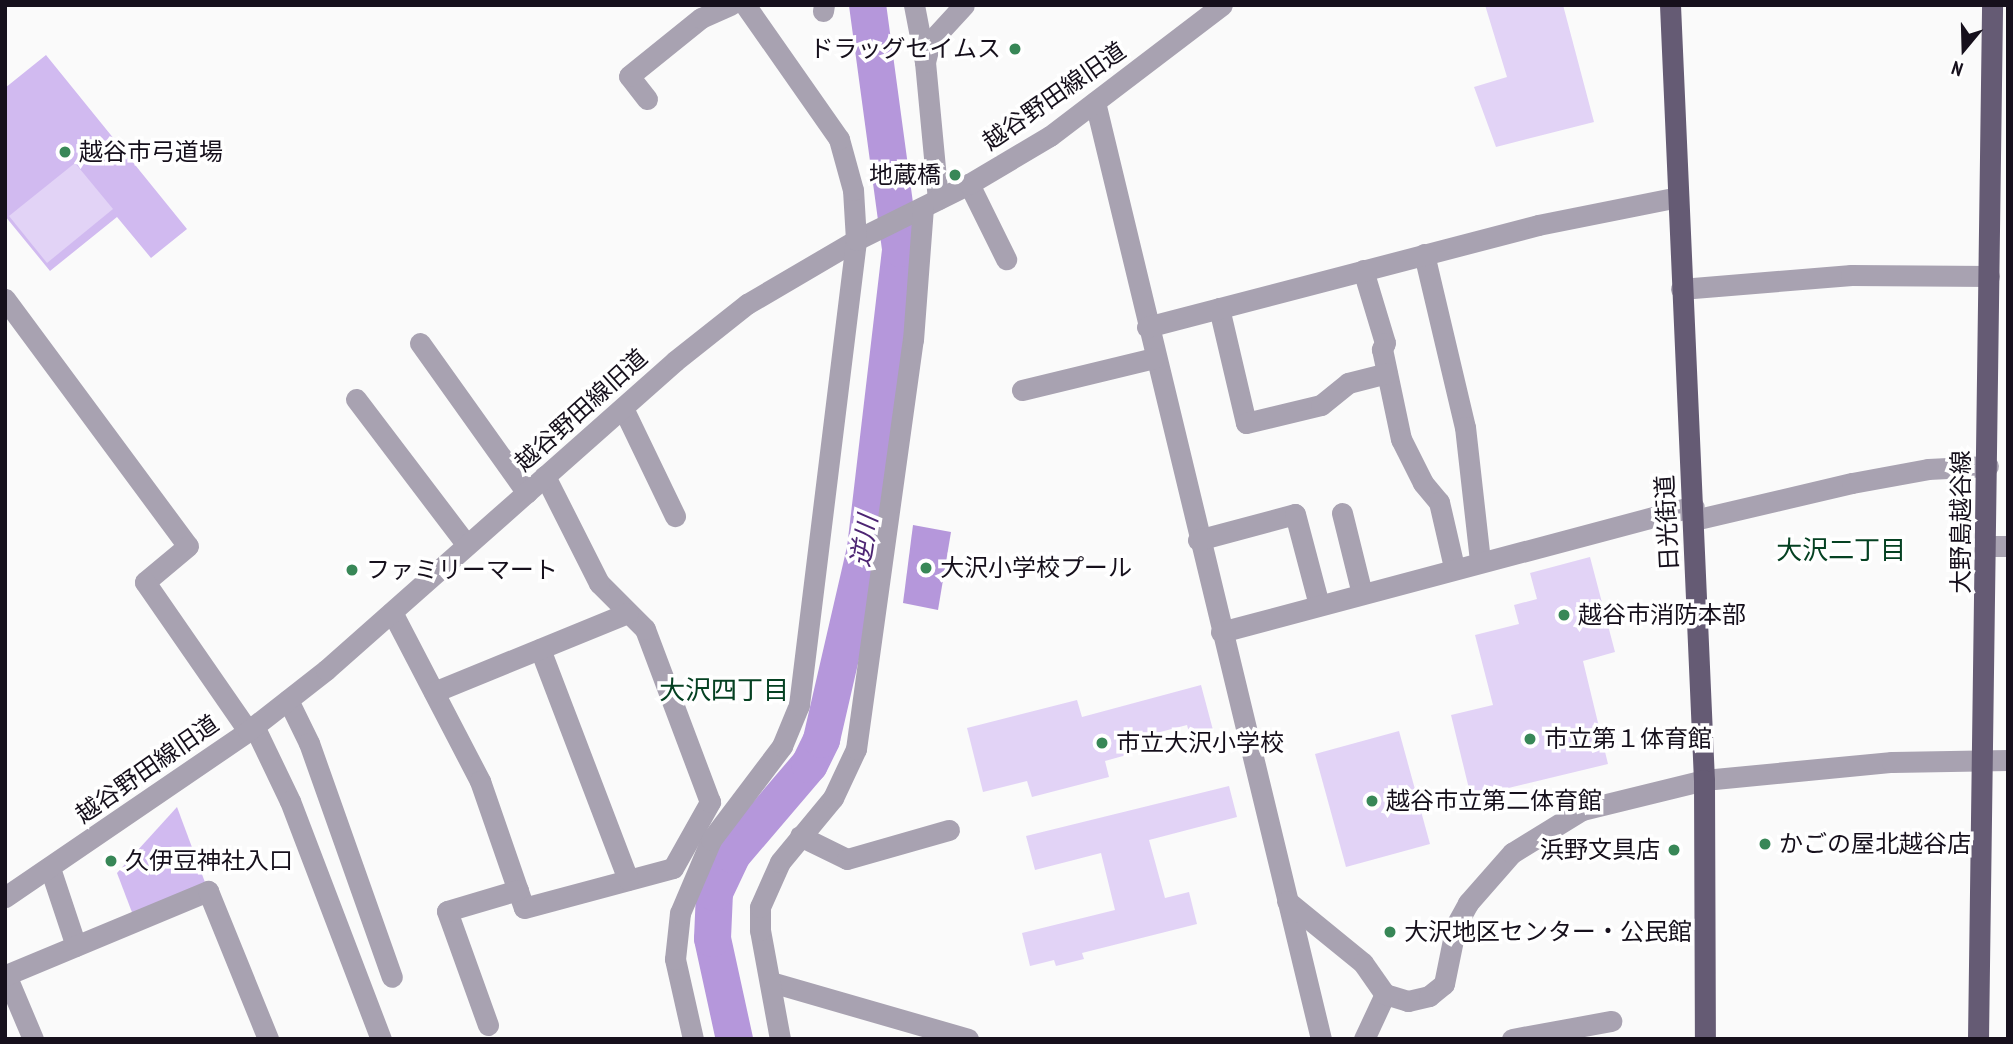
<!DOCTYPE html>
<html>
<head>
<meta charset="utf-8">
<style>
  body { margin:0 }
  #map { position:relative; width:2013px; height:1044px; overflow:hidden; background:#fafafa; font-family:"PT Sans Narrow","Noto Sans JP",sans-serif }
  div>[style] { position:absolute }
  .green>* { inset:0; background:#d1baf0 }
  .water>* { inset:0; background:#b597db }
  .river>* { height:37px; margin:-18.5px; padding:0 18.5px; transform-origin:18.5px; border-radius:18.5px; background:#b597db }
  .building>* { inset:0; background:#e2d3f6 }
  .minor>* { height:21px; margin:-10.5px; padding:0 10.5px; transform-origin:10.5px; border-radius:10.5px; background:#a8a2b1 }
  .major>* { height:21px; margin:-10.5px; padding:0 10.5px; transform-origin:10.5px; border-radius:10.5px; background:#655b74 }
  .dots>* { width:19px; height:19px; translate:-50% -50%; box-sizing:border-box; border:4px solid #fff; border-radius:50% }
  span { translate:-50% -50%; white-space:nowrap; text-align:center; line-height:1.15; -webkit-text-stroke:7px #fff; paint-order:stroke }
  .poi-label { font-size:24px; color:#16101c }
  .right { translate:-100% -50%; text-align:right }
  .left { translate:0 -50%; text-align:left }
  .street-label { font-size:24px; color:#16101c }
  .water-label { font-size:26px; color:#4d2573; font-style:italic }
  .neighbourhood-label { font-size:26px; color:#054122 }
  .frame { position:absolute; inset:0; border:7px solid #16101c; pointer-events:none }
  .north { position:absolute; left:1929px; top:14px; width:70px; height:70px; -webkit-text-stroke:5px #fff; paint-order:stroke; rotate:199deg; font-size:19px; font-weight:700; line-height:28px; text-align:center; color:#16101c }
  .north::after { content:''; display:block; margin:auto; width:24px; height:32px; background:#16101c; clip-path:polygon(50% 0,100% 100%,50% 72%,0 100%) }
</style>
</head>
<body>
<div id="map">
  <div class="green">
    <div style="clip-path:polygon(46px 55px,187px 229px,151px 258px,117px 217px,50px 271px,5px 216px,5px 88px)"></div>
    <div style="clip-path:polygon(177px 807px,206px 885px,133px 915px,117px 873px)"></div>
  </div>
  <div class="water">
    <div style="clip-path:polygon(913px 525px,951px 532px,938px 610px,903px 603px)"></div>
  </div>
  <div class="river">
    <div style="left:734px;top:1039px;width:103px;rotate:-102.3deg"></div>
    <div style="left:712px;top:938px;width:46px;rotate:-87.5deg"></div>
    <div style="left:714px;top:892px;width:42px;rotate:-64.7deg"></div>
    <div style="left:732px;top:854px;width:118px;rotate:-49.5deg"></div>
    <div style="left:809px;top:764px;width:28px;rotate:-64deg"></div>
    <div style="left:821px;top:739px;width:196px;rotate:-77deg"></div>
    <div style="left:865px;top:548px;width:302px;rotate:-83.3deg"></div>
    <div style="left:900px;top:248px;width:245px;rotate:-97.7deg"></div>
  </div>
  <div class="building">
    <div style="clip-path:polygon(1485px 5px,1563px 5px,1594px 122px,1496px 147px,1474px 87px,1507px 77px)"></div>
    <div style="clip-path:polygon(75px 163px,113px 209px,47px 263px,9px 216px)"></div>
    <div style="clip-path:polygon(1590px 557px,1615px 652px,1583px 661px,1608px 764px,1471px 797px,1451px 715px,1493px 705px,1475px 635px,1519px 624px,1514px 605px,1537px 599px,1530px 573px)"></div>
    <div style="clip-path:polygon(1201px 685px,1213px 730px,1190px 736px,1187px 725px,1137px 738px,1141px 751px,1105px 761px,1109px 777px,1032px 797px,1027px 781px,983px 792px,967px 728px,1077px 700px,1082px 717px)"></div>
    <div style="clip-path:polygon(1399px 731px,1430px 844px,1346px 867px,1315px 754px)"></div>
    <div style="clip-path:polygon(1229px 786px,1237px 817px,1149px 840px,1165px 898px,1189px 892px,1197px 924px,1082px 953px,1084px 959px,1056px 966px,1054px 960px,1030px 966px,1022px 933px,1115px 910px,1101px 853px,1035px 870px,1026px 836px)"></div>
  </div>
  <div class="minor">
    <div style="left:914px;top:5px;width:58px;rotate:79.1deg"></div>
    <div style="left:925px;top:62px;width:138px;rotate:84.6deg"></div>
    <div style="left:823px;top:11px;width:6px;rotate:-81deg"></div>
    <div style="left:925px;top:62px;width:21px;rotate:-76deg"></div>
    <div style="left:930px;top:42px;width:50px;rotate:-47.4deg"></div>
    <div style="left:647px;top:99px;width:29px;rotate:-128deg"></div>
    <div style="left:629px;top:76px;width:92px;rotate:-38.9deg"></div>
    <div style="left:701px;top:18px;width:32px;rotate:-24deg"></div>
    <div style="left:1095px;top:102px;width:964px;rotate:76.44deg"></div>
    <div style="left:969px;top:184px;width:84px;rotate:63.7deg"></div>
    <div style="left:1424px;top:254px;width:178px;rotate:76.7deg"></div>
    <div style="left:1465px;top:427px;width:134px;rotate:83.6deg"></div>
    <div style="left:1363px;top:270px;width:76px;rotate:73.2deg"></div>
    <div style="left:1385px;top:343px;width:7px;rotate:117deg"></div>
    <div style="left:1382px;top:349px;width:92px;rotate:78.1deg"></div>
    <div style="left:1401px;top:439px;width:49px;rotate:63.4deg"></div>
    <div style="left:1423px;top:483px;width:25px;rotate:50deg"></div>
    <div style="left:1439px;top:502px;width:67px;rotate:77deg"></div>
    <div style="left:1681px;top:289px;width:171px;rotate:-4.7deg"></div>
    <div style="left:1851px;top:275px;width:138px;rotate:0.4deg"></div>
    <div style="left:5px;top:299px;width:307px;rotate:53.5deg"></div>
    <div style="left:188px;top:546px;width:56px;rotate:140.1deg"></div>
    <div style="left:145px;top:582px;width:181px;rotate:55.3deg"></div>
    <div style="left:1219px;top:308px;width:118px;rotate:76.8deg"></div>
    <div style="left:1246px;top:423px;width:77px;rotate:-13.5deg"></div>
    <div style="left:1321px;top:405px;width:35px;rotate:-39deg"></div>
    <div style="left:1348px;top:383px;width:40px;rotate:-14.4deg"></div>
    <div style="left:1147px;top:327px;width:404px;rotate:-14.6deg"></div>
    <div style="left:1538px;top:225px;width:143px;rotate:-11.3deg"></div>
    <div style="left:420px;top:343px;width:184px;rotate:54.5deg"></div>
    <div style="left:1022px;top:390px;width:136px;rotate:-13.6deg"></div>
    <div style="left:356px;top:399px;width:183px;rotate:52.8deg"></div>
    <div style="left:623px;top:408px;width:120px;rotate:64.3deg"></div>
    <div style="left:1342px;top:513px;width:83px;rotate:76.1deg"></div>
    <div style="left:1694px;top:520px;width:162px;rotate:-13.2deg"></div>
    <div style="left:1852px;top:483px;width:77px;rotate:-10.4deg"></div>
    <div style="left:1928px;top:469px;width:60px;rotate:-2.9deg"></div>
    <div style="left:1198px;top:540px;width:100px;rotate:-15deg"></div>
    <div style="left:1295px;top:514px;width:94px;rotate:75.2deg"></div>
    <div style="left:1987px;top:546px;width:21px"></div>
    <div style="left:392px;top:612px;width:191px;rotate:62.5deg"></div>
    <div style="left:480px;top:781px;width:134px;rotate:70.9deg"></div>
    <div style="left:524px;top:908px;width:154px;rotate:-15deg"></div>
    <div style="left:673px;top:868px;width:76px;rotate:-60.7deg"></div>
    <div style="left:710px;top:802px;width:185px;rotate:-110.6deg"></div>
    <div style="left:645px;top:629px;width:65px;rotate:-135deg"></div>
    <div style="left:599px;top:583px;width:120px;rotate:-116.8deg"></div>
    <div style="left:1221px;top:632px;width:489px;rotate:-14.9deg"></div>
    <div style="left:540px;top:649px;width:247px;rotate:69.1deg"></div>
    <div style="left:434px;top:692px;width:209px;rotate:-22.2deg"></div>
    <div style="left:288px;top:700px;width:48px;rotate:64deg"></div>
    <div style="left:309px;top:743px;width:248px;rotate:70.5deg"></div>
    <div style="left:254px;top:726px;width:83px;rotate:64.4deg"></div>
    <div style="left:290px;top:801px;width:255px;rotate:69.1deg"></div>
    <div style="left:800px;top:836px;width:52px;rotate:26.1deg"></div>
    <div style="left:847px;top:859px;width:106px;rotate:-15.9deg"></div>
    <div style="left:50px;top:868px;width:82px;rotate:71.6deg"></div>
    <div style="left:5px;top:897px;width:294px;rotate:-34.3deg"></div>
    <div style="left:248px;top:731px;width:99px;rotate:-38deg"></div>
    <div style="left:326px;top:670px;width:466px;rotate:-41.5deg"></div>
    <div style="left:675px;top:361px;width:92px;rotate:-38.4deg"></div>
    <div style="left:747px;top:304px;width:126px;rotate:-30.4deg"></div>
    <div style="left:856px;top:240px;width:126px;rotate:-26.4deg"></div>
    <div style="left:969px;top:184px;width:94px;rotate:-30.7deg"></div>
    <div style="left:1050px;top:136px;width:216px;rotate:-37.3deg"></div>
    <div style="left:1287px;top:901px;width:98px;rotate:39.2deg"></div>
    <div style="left:1363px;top:963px;width:38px;rotate:55deg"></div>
    <div style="left:771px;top:982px;width:205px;rotate:16.1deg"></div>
    <div style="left:488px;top:1025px;width:121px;rotate:-109.8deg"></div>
    <div style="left:447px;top:911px;width:74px;rotate:-16.5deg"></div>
    <div style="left:33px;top:1039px;width:69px;rotate:-112.9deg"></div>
    <div style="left:6px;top:975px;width:219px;rotate:-22.6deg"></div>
    <div style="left:208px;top:891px;width:160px;rotate:67.9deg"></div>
    <div style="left:693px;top:1039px;width:82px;rotate:-102.7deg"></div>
    <div style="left:675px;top:959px;width:46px;rotate:-83.8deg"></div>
    <div style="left:680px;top:913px;width:79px;rotate:-67deg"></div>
    <div style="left:711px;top:840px;width:118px;rotate:-52.9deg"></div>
    <div style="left:782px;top:746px;width:44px;rotate:-67.5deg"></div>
    <div style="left:799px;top:705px;width:468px;rotate:-83deg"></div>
    <div style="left:856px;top:240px;width:50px;rotate:-93.4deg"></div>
    <div style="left:853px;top:190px;width:53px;rotate:-105.4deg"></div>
    <div style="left:839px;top:139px;width:164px;rotate:-125deg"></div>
    <div style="left:780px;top:1039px;width:111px;rotate:-100.4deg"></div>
    <div style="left:760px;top:930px;width:23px;rotate:-90deg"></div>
    <div style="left:760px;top:907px;width:49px;rotate:-66deg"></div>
    <div style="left:780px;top:862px;width:83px;rotate:-50.4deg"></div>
    <div style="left:833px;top:798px;width:54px;rotate:-64.9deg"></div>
    <div style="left:856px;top:749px;width:413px;rotate:-82.1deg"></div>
    <div style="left:913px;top:340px;width:133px;rotate:-85.7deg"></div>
    <div style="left:1364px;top:1039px;width:50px;rotate:-65deg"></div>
    <div style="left:1385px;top:994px;width:24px;rotate:17deg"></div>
    <div style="left:1408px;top:1001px;width:22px;rotate:-13deg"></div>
    <div style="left:1429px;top:996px;width:19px;rotate:-39deg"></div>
    <div style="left:1444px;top:984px;width:60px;rotate:-78.5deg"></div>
    <div style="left:1456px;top:925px;width:25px;rotate:-61deg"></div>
    <div style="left:1468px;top:903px;width:67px;rotate:-48.7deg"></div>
    <div style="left:1512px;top:853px;width:82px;rotate:-31.6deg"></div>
    <div style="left:1582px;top:810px;width:126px;rotate:-13.8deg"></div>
    <div style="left:1704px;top:780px;width:189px;rotate:-5.5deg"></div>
    <div style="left:1892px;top:762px;width:116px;rotate:-1deg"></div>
    <div style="left:1512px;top:1039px;width:101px;rotate:-10.3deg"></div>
  </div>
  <div class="major">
    <div style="left:1670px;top:5px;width:776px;rotate:87.49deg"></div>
    <div style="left:1704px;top:780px;width:259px;rotate:89.8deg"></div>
    <div style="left:1978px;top:1039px;width:1034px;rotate:-89.22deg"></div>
  </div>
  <div class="dots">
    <div style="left:1015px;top:49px;background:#388757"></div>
    <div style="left:65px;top:152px;background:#388757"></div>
    <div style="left:955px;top:175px;background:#388757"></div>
    <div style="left:926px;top:568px;background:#388757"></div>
    <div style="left:352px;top:570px;background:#388757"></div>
    <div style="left:1564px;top:615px;background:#388757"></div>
    <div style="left:1530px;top:739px;background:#388757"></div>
    <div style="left:1102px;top:743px;background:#388757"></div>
    <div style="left:1372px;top:801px;background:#388757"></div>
    <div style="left:1765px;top:844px;background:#388757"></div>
    <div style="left:1674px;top:850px;background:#388757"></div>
    <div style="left:111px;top:861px;background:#388757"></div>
    <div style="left:1390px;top:932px;background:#388757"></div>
  </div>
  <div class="poi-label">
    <span class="right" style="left:1001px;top:49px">ドラッグセイムス</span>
    <span class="left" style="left:79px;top:152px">越谷市弓道場</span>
    <span class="right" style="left:941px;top:175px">地蔵橋</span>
    <span class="left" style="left:940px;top:568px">大沢小学校プール</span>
    <span class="left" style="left:366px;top:570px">ファミリーマート</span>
    <span class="left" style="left:1578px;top:615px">越谷市消防本部</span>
    <span class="left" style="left:1544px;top:739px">市立第１体育館</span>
    <span class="left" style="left:1116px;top:743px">市立大沢小学校</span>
    <span class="left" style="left:1386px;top:801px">越谷市立第二体育館</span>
    <span class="left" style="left:1779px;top:844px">かごの屋北越谷店</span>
    <span class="right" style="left:1660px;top:850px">浜野文具店</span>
    <span class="left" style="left:125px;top:861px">久伊豆神社入口</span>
    <span class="left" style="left:1404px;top:932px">大沢地区センター・公民館</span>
  </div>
  <div class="street-label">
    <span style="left:1054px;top:96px;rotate:-35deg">越谷野田線旧道</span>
    <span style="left:581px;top:410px;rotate:-42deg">越谷野田線旧道</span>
    <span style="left:1961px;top:522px;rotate:-90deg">大野島越谷線</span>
    <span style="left:1667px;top:523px;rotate:-93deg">日光街道</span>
    <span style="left:147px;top:769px;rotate:-35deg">越谷野田線旧道</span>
  </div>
  <div class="water-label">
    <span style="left:864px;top:541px;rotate:-81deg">逆川</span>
  </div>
  <div class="neighbourhood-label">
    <span style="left:1841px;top:550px">大沢二丁目</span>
    <span style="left:724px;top:690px">大沢四丁目</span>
  </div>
  <div class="frame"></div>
  <div class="north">N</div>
</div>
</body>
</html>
